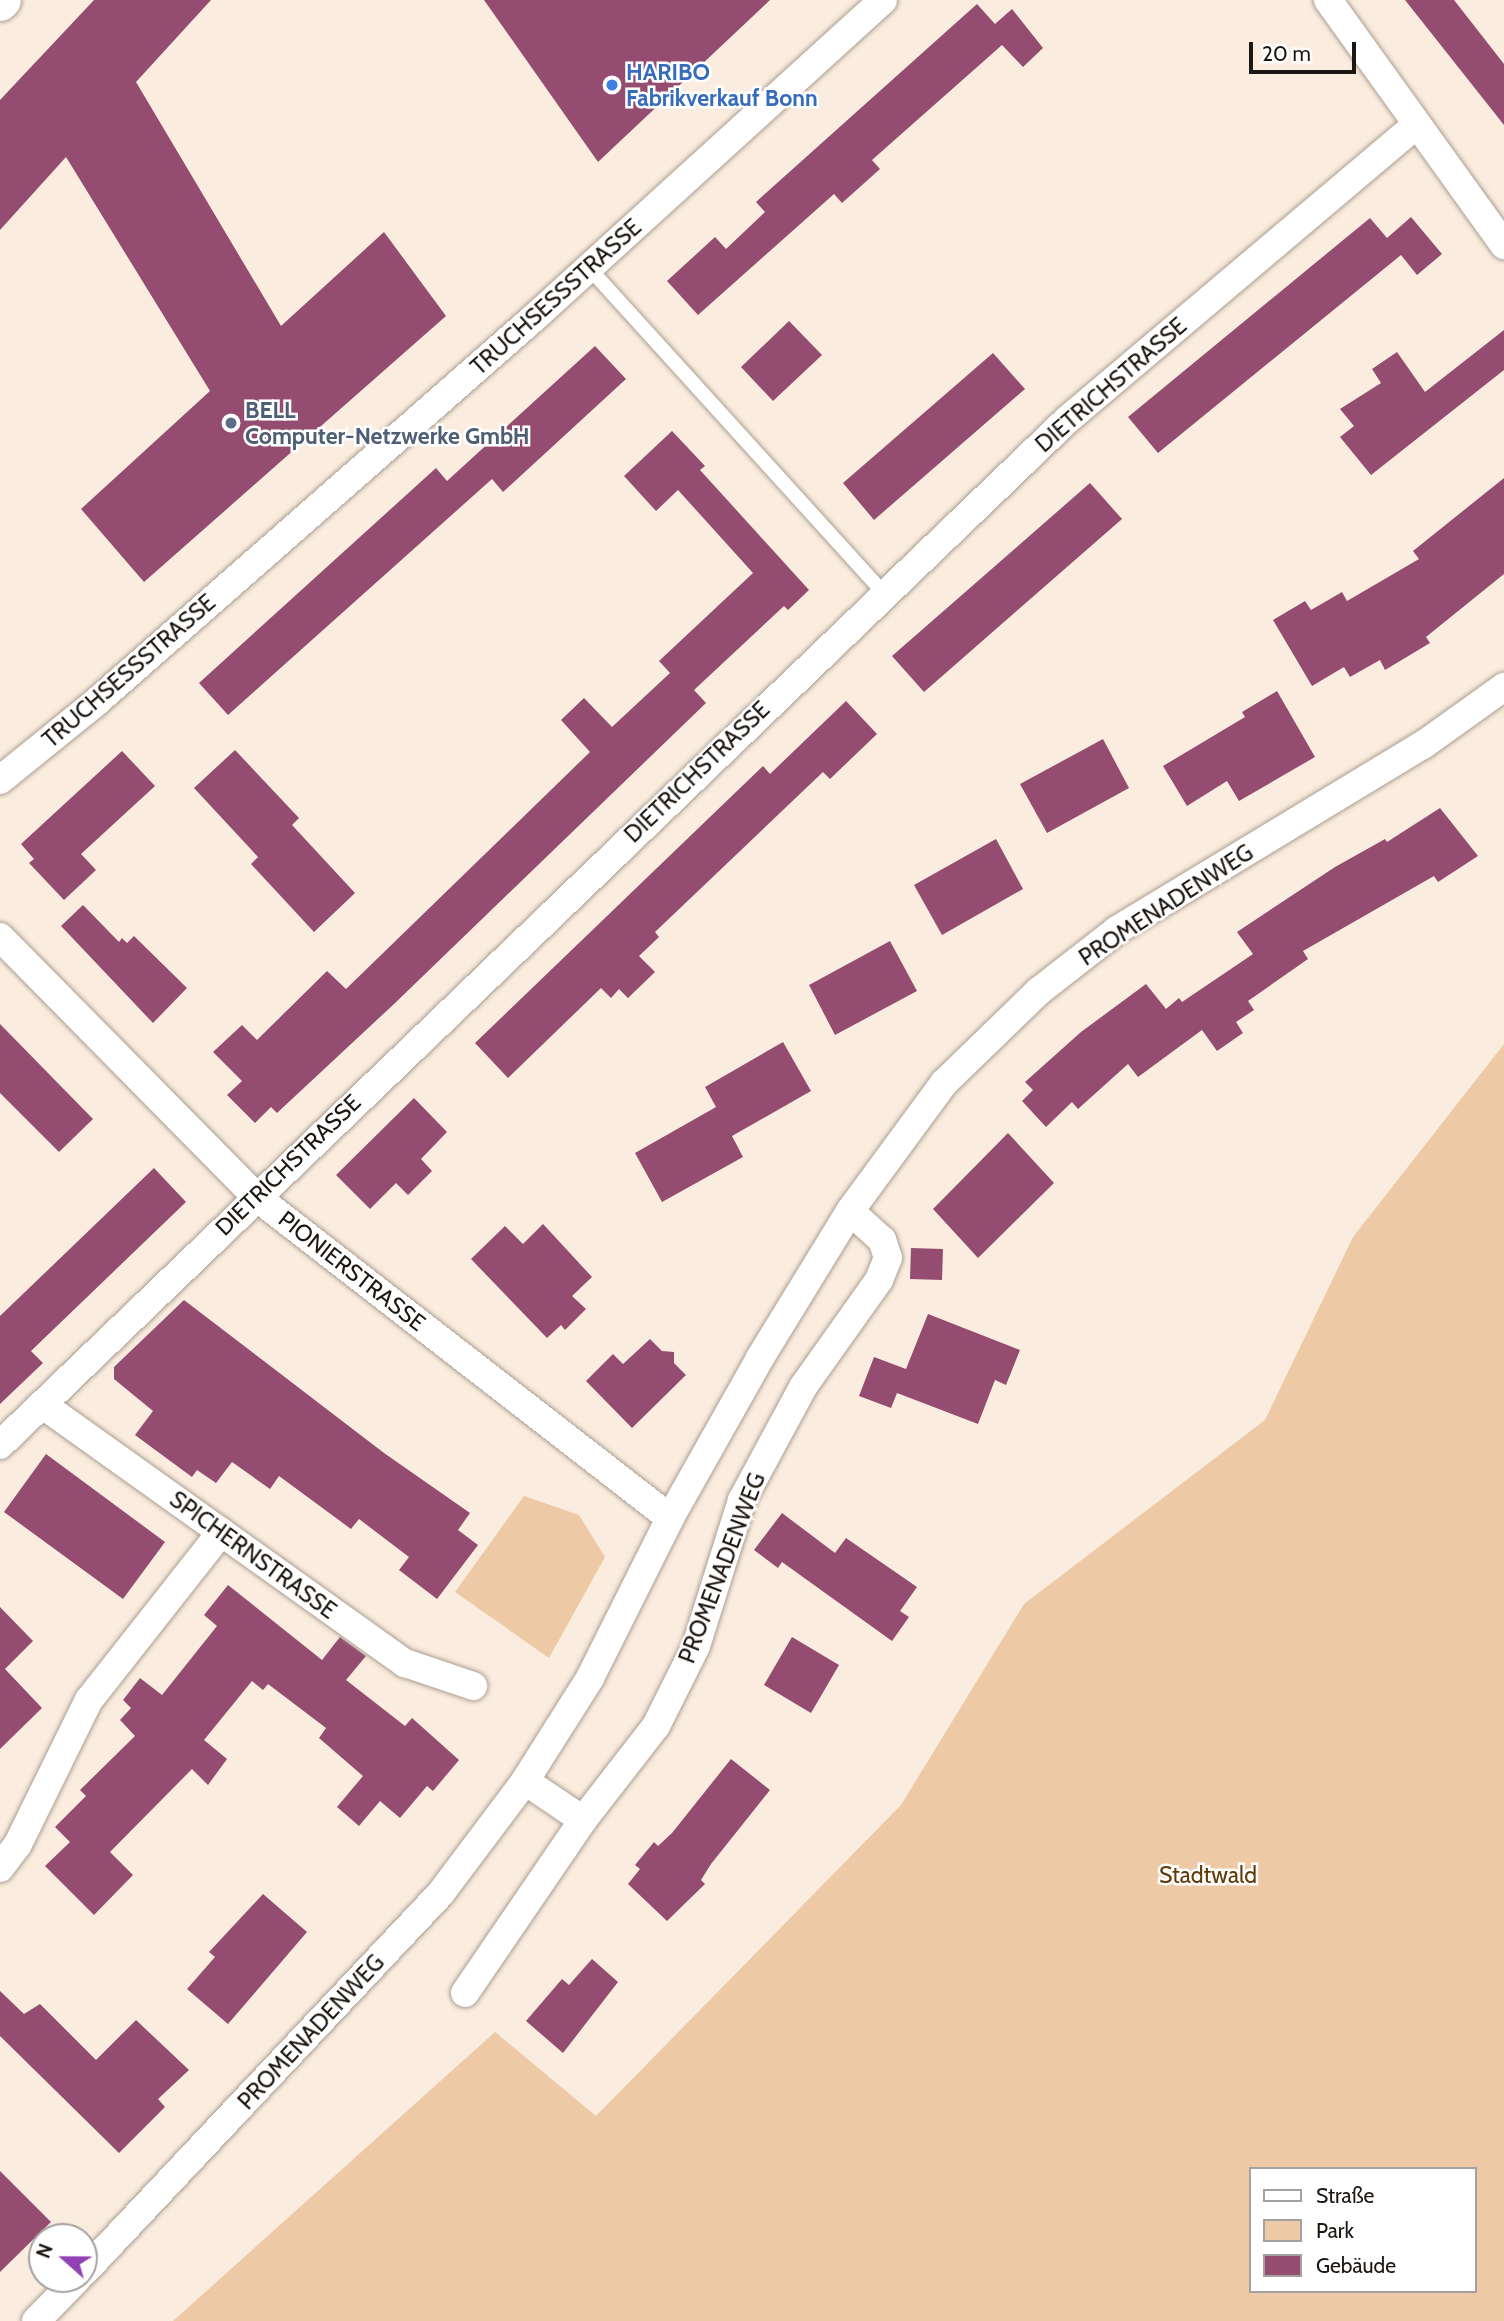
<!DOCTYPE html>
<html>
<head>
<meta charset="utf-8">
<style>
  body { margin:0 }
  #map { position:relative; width:1504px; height:2321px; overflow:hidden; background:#faecde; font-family:Cabin,sans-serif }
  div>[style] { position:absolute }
  .green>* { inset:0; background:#eec9a5 }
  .building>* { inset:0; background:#944d70 }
  .roads { filter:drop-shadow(0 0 2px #ab9e92) drop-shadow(0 0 2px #ab9e92) }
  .service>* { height:14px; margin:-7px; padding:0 7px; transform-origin:7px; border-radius:7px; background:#fff }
  .minor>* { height:28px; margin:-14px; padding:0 14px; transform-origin:14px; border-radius:14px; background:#fff }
  .tertiary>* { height:35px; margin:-17.5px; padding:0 17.5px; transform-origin:17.5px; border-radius:17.5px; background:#fff }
  .dots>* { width:19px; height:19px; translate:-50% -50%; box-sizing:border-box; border:4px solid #fff; border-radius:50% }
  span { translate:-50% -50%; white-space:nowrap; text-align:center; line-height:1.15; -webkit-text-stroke:5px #fff; paint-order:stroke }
  .shop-label { font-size:23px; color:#366cbe; font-weight:700 }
  .left { translate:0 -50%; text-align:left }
  .street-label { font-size:23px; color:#1c1712 }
  .service-label { font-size:23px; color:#4e5e75; font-weight:700 }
  .park-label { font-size:23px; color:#613a09 }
  .legend { position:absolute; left:1249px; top:2167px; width:228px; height:126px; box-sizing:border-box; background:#fff; border:2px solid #a4a2a0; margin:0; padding:9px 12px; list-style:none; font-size:21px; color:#1c1712 }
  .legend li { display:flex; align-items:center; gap:14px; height:35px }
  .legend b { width:35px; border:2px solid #a4a2a0 }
  .north { position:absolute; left:28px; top:2223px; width:70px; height:70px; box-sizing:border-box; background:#fff; border:2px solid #a4a2a0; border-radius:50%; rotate:291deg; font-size:19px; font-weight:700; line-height:28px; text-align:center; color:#1c1712 }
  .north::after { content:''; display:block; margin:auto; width:24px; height:32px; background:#9141b1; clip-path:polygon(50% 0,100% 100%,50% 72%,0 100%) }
  .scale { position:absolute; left:1249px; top:42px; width:107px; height:32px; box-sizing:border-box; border:4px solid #1c1712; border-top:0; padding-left:9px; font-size:21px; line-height:24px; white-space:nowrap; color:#1c1712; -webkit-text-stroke:5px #fff; paint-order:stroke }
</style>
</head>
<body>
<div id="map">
  <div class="green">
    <div style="clip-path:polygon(evenodd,1504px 1044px,1504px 2321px,173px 2321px,495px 2032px,596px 2116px,901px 1805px,1024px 1604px,1265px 1420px,1353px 1237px,1504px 1044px,1250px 2169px,1474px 2169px,1474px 2291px,1250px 2291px,1250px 2169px)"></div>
    <div style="clip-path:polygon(524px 1496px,579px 1515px,605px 1557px,549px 1658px,455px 1592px)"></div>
  </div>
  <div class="building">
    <div style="clip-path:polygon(94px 0,211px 0,136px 82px,281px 326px,384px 232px,446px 316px,144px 582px,81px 509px,210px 391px,66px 157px,0 230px,0 100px)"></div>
    <div style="clip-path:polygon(484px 0,770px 0,598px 162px)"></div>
    <div style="clip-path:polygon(1405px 0,1454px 0,1504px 64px,1504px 125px)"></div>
    <div style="clip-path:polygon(977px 4px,995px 24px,1012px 9px,1043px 48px,1023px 67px,1002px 45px,872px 160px,880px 169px,842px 203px,834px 194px,698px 315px,667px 281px,715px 237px,726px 249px,765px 212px,756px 202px)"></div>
    <div style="clip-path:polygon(1411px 217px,1442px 254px,1417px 275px,1401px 255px,1158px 453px,1128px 417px,1370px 218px,1387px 238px)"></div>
    <div style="clip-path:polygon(789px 321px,822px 355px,773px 401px,741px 367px)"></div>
    <div style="clip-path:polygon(1504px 330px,1504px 370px,1371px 475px,1340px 437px,1354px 426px,1340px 409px,1381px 383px,1372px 369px,1397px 352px,1425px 392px)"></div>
    <div style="clip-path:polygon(595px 346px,626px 379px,503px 492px,492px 479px,228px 715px,199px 683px,436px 468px,447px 481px)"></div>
    <div style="clip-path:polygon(993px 353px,1025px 389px,874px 520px,843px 483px)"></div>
    <div style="clip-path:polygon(672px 431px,705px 466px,700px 470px,809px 590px,788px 610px,784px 606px,694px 690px,706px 703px,394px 1004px,277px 1113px,271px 1107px,255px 1123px,227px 1095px,242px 1081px,213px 1052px,242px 1025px,257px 1040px,327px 971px,346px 989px,590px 752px,561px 720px,584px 698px,612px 727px,670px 673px,659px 661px,753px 573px,678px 490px,656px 511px,624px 476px)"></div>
    <div style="clip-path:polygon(1504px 478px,1504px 574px,1426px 637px,1430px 643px,1385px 670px,1380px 660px,1350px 677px,1344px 667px,1312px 686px,1273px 620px,1305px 601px,1311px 610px,1342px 592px,1347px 601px,1419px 559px,1413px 551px)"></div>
    <div style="clip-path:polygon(1090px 483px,1122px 519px,924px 692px,892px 656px)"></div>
    <div style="clip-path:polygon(1277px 691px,1315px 757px,1239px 801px,1227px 781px,1187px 806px,1163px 766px,1245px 717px,1242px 712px)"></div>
    <div style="clip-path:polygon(846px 701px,877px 734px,830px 779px,823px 772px,655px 932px,659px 937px,639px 956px,655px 972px,628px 998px,619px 989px,611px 998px,601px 988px,508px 1078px,475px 1043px,763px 766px,770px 774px)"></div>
    <div style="clip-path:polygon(1103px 739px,1129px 788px,1047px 833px,1020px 784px)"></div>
    <div style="clip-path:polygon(235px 750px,299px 818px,292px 825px,355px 893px,314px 932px,251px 864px,258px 857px,194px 788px)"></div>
    <div style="clip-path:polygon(122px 751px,155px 786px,81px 854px,96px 870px,64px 900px,29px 863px,34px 859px,21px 844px)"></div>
    <div style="clip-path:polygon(1440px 808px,1478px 856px,1438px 882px,1434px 876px,1303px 951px,1308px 959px,1248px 1001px,1254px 1010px,1236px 1022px,1243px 1033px,1217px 1051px,1202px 1030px,1138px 1077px,1128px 1064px,1078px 1109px,1072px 1102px,1046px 1127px,1022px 1101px,1033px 1090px,1025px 1082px,1081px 1032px,1146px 984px,1166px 1009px,1179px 998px,1182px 1002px,1253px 954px,1237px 932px,1335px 867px,1385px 839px,1387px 842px)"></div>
    <div style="clip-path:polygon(996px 839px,1023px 889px,942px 935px,914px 885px)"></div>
    <div style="clip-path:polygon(83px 905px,119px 942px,122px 938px,127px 943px,134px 936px,187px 988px,153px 1023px,61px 926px)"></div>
    <div style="clip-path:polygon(890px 941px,917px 991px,835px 1035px,809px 985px)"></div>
    <div style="clip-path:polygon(0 1024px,93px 1119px,59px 1152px,0 1093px)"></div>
    <div style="clip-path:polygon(783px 1042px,811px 1091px,732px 1136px,743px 1157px,662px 1202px,635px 1153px,716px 1107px,705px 1087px)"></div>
    <div style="clip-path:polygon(414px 1098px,447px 1132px,421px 1159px,432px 1171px,408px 1195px,396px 1183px,370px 1209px,336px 1175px)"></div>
    <div style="clip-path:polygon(1008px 1133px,1054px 1183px,978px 1258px,933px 1209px)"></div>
    <div style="clip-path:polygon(154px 1168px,186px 1202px,31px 1351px,43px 1363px,0 1404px,0 1316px)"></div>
    <div style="clip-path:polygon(543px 1224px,592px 1277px,572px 1296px,586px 1309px,565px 1330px,561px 1325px,547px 1338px,471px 1259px,505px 1226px,523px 1244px)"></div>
    <div style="clip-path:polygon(911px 1248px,943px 1249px,942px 1280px,910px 1279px)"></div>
    <div style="clip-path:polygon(184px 1300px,384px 1453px,470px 1513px,458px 1530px,478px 1545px,437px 1599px,399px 1570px,409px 1557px,359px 1519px,351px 1529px,279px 1476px,270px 1489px,232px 1462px,216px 1483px,197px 1470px,192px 1477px,135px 1435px,153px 1411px,114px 1379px,114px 1367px)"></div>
    <div style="clip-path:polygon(928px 1314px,1020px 1350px,1006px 1385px,995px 1380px,978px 1424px,897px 1393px,891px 1408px,859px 1396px,874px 1357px,906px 1369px)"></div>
    <div style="clip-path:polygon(650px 1339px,662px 1351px,674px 1352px,674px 1363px,686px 1375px,632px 1428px,586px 1381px,613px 1354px,623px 1364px)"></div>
    <div style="clip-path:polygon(46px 1454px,165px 1542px,123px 1599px,4px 1512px)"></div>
    <div style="clip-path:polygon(782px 1513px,835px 1553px,846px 1538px,917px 1587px,900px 1611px,909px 1617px,892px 1641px,782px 1562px,778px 1568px,754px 1550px)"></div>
    <div style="clip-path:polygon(228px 1585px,322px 1660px,340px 1637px,366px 1656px,346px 1680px,405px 1726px,412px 1718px,459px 1760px,433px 1791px,427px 1786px,400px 1818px,380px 1801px,359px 1826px,337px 1807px,363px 1776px,319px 1738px,326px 1728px,268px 1684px,263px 1690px,252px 1681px,204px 1740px,227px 1759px,208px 1785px,192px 1769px,110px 1852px,133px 1875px,94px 1915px,45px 1866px,70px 1842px,55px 1827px,86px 1796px,80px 1790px,135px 1736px,120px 1720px,131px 1708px,123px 1700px,140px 1678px,162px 1695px,217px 1626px,204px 1615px)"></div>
    <div style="clip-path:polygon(0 1607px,33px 1641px,5px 1669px,42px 1708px,0 1749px)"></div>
    <div style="clip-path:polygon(792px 1637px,839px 1665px,811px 1713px,764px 1685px)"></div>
    <div style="clip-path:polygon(731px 1759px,770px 1790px,711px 1864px,701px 1880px,705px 1884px,667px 1921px,628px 1884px,640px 1869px,635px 1865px,654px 1842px,658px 1846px,672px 1833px)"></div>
    <div style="clip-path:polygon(263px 1894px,307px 1932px,228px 2024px,187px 1989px,215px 1957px,209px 1952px)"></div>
    <div style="clip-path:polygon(592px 1959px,618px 1982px,563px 2053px,526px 2021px,562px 1979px,569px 1985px)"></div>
    <div style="clip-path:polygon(0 1991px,24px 2014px,40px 2004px,96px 2060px,136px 2020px,189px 2070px,158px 2099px,165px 2107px,119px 2153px,0 2036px)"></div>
    <div style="clip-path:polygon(0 2171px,51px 2222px,0 2272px)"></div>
  </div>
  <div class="roads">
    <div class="service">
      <div style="left:589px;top:268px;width:438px;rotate:47.8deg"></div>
    </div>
    <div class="minor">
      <div style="left:1328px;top:0;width:302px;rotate:54.3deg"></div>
      <div style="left:0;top:780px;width:121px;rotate:-39deg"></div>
      <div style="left:94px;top:704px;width:588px;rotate:-41.28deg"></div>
      <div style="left:536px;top:316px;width:469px;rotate:-42.3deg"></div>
      <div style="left:0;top:937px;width:363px;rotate:45.4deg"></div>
      <div style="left:255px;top:1196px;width:525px;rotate:37.81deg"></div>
      <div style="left:43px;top:1405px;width:445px;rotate:35.5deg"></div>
      <div style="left:405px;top:1663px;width:72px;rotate:18.7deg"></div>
      <div style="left:0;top:1445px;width:1480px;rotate:-43.85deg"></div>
      <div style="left:1067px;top:420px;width:458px;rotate:-40.2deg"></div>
      <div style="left:525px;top:1781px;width:70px;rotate:33.9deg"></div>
      <div style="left:0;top:1868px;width:30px;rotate:-53deg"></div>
      <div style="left:18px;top:1844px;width:161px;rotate:-63.8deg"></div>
      <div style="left:89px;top:1700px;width:214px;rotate:-51.8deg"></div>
      <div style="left:465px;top:1993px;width:209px;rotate:-55.7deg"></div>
      <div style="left:583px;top:1820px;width:119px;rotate:-52.2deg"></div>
      <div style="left:656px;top:1726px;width:89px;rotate:-63.4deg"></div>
      <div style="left:696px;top:1646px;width:153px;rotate:-72.5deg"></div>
      <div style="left:742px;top:1500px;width:128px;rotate:-61.6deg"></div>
      <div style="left:803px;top:1387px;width:131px;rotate:-54.6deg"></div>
      <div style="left:879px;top:1280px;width:24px;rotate:-68deg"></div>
      <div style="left:888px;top:1258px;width:19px;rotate:-108deg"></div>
      <div style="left:882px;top:1240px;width:43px;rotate:-137.8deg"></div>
      <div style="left:84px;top:2272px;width:521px;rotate:-46.71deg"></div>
      <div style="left:441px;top:1893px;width:140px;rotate:-53.1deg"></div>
      <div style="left:525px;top:1781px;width:122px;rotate:-57.7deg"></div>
      <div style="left:590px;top:1678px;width:179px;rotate:-63.4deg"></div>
      <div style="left:670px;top:1518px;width:184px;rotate:-60.6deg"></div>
      <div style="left:760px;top:1358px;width:172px;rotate:-58.5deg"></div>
      <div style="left:850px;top:1211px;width:159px;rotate:-53.7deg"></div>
      <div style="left:944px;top:1083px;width:132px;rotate:-44.1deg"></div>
      <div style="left:1039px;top:991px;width:99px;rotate:-38deg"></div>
      <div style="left:1117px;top:930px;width:358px;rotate:-31.2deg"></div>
      <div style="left:1423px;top:745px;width:100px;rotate:-35.6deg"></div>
      <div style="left:36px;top:2321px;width:59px;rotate:-45.7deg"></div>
    </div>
    <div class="tertiary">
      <div style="left:0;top:3px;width:4px;rotate:-45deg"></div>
    </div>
  </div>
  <div class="dots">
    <div style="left:612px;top:85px;background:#3f7fe0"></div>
    <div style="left:231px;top:423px;background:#5c6f8a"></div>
  </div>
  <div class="shop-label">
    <span class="left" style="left:626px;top:85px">HARIBO<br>Fabrikverkauf Bonn</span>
  </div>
  <div class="street-label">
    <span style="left:556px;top:297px;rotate:-42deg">TRUCHSESSSTRASSE</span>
    <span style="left:1111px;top:385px;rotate:-41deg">DIETRICHSTRASSE</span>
    <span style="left:129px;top:671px;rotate:-41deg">TRUCHSESSSTRASSE</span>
    <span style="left:697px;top:772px;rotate:-44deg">DIETRICHSTRASSE</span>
    <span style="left:1166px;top:905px;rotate:-33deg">PROMENADENWEG</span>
    <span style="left:288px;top:1165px;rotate:-44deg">DIETRICHSTRASSE</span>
    <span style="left:352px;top:1271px;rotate:38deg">PIONIERSTRASSE</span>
    <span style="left:253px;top:1555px;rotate:36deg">SPICHERNSTRASSE</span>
    <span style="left:722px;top:1568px;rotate:-69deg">PROMENADENWEG</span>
    <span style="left:311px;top:2032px;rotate:-47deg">PROMENADENWEG</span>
  </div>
  <div class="service-label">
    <span class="left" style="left:245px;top:423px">BELL<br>Computer-Netzwerke GmbH</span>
  </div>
  <div class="park-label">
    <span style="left:1208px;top:1875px">Stadtwald</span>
  </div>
  <ul class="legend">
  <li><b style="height:9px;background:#fff"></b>Straße</li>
  <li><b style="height:19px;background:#eec9a5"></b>Park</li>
  <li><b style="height:19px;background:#944d70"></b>Gebäude</li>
  </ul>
  <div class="north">N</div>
  <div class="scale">20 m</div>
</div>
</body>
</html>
